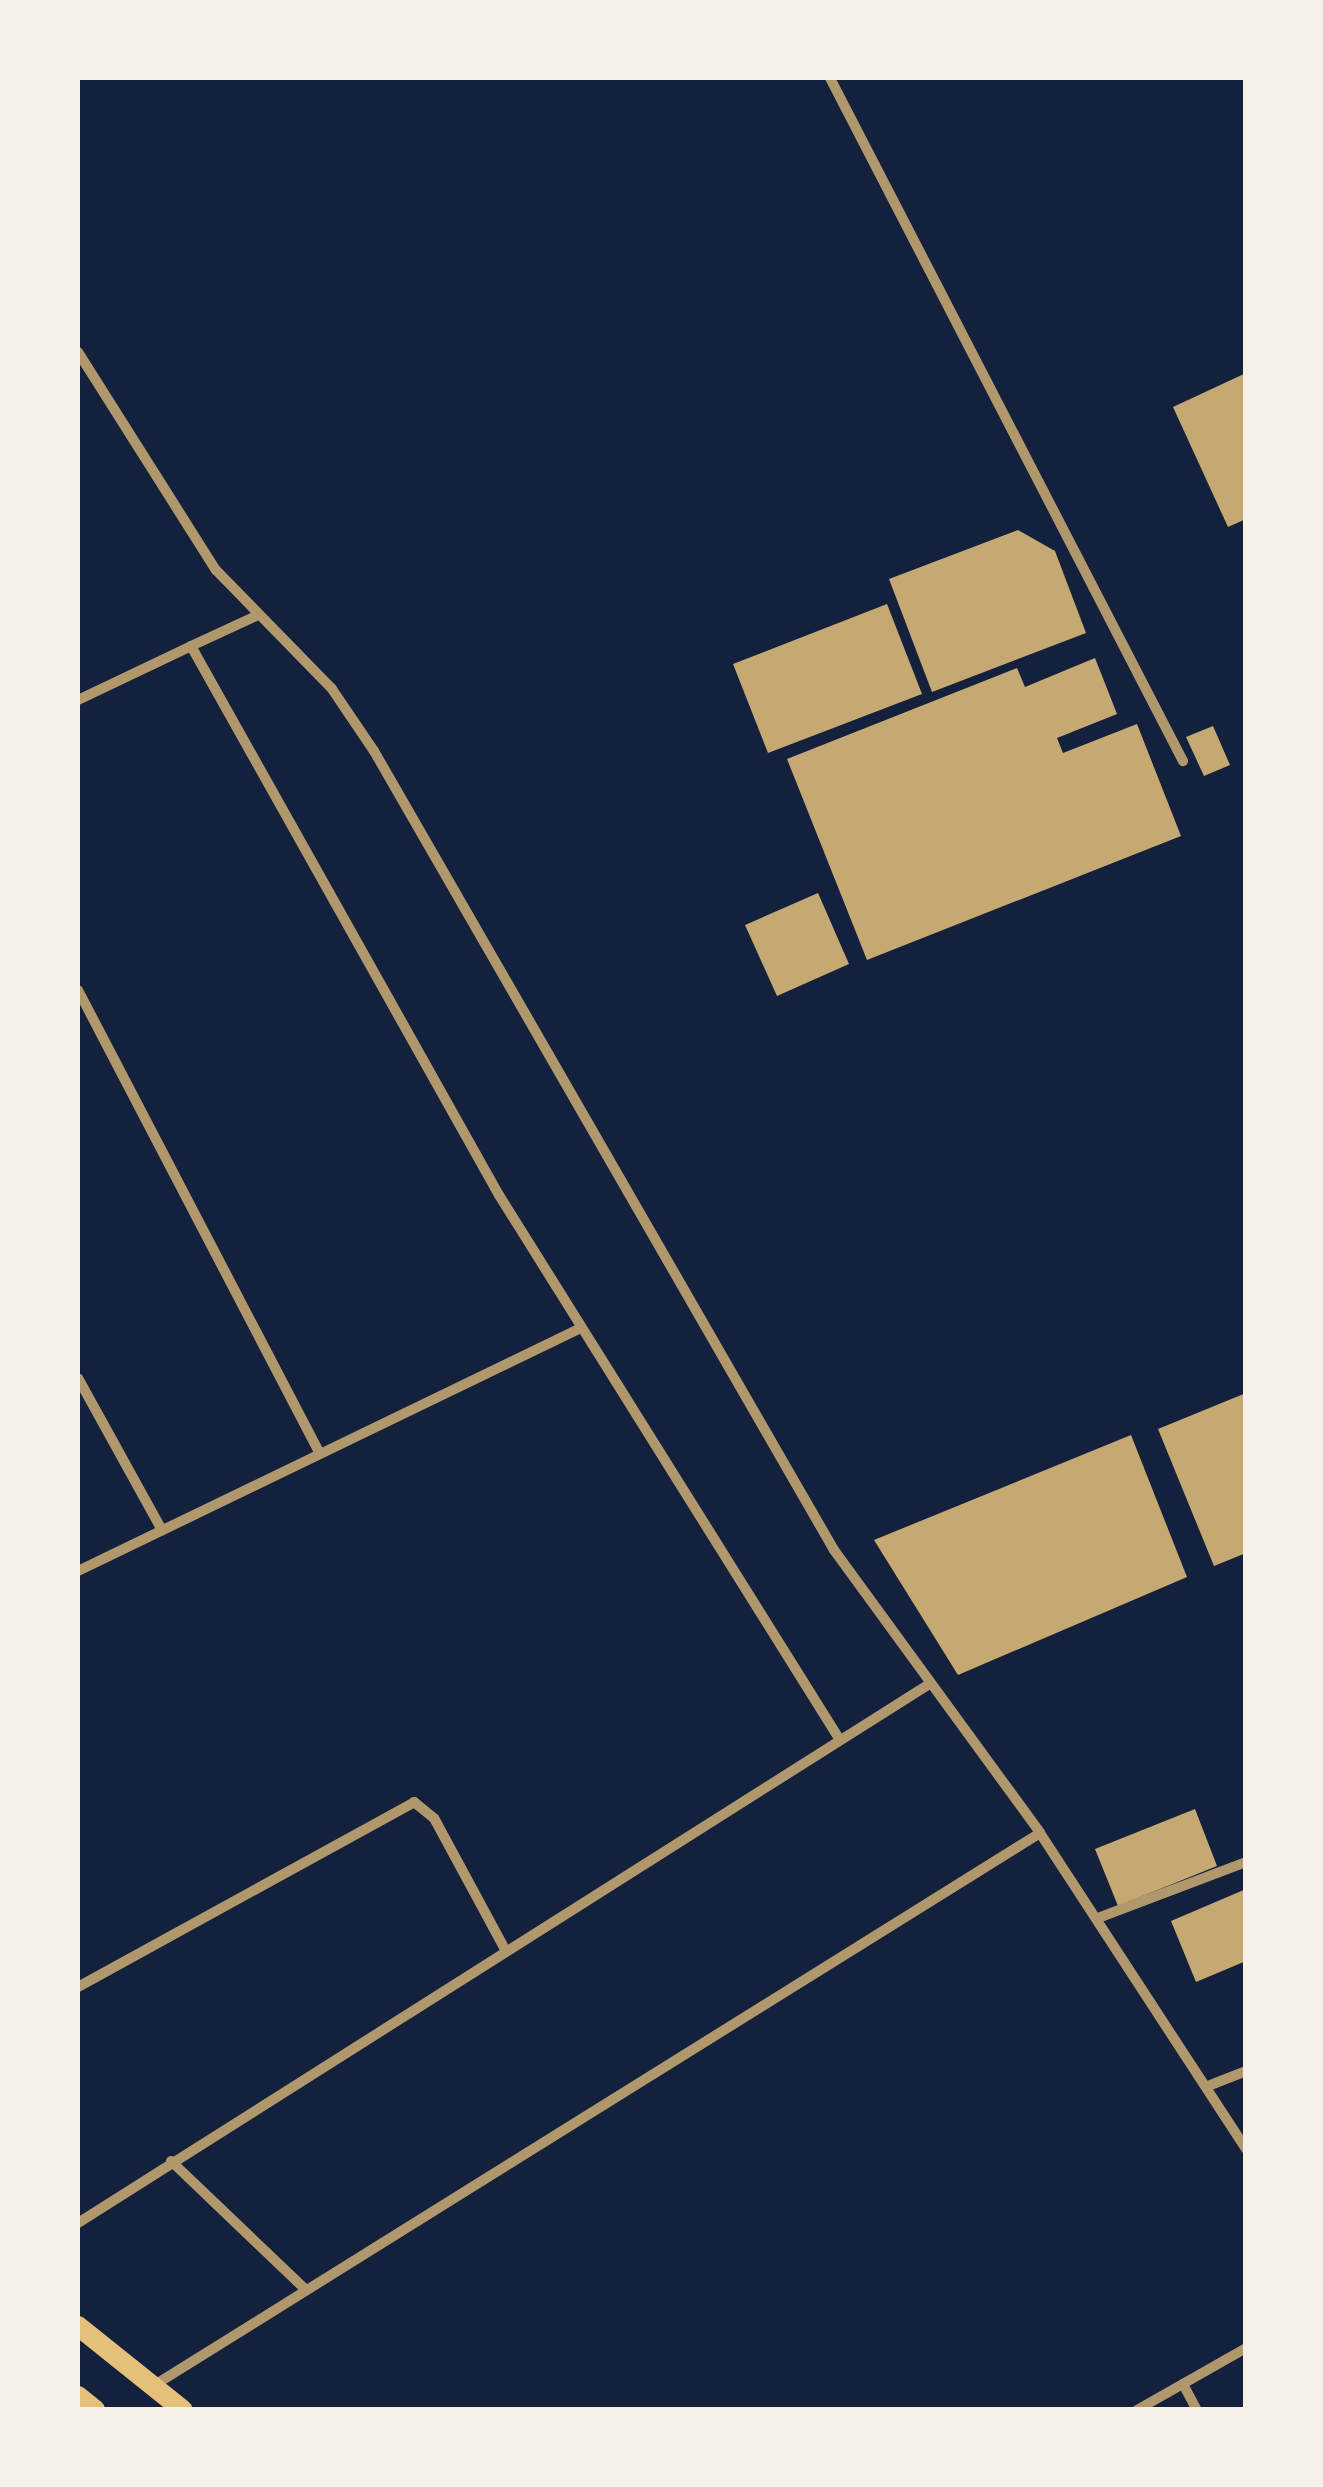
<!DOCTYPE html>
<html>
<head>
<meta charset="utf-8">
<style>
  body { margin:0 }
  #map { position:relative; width:1323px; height:2487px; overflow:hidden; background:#14213d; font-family:"Archivo Narrow",sans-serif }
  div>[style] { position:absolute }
  .building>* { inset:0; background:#c6a872 }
  .minor>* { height:10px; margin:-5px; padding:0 5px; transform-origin:5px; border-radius:5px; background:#b1986c }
  .secondary>* { height:20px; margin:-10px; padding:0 10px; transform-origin:10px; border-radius:10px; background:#e5c07b }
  span { translate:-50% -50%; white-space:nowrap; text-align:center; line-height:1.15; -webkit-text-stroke:10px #f6f1e7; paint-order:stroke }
  .frame { position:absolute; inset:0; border:80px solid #f6f1e7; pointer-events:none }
</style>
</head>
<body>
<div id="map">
  <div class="building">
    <div style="clip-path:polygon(1246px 373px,1246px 519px,1228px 527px,1173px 407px)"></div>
    <div style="clip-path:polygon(1018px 530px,1055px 551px,1086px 633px,932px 692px,889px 579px)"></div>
    <div style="clip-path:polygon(887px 604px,922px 694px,768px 753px,733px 664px)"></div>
    <div style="clip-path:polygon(1095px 658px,1117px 714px,1057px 738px,1063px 753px,1137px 724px,1181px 836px,867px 960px,787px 759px,1017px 668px,1025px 687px)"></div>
    <div style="clip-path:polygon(1213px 726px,1230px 765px,1204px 776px,1186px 737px)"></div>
    <div style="clip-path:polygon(818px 893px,849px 964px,777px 996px,745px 925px)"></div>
    <div style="clip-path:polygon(1246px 1393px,1246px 1553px,1214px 1566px,1158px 1429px)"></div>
    <div style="clip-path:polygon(1131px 1435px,1187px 1577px,958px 1675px,874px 1540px)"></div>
    <div style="clip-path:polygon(1195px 1809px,1217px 1866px,1118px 1906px,1095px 1849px)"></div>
    <div style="clip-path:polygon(1246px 1889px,1246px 1961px,1196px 1982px,1171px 1921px)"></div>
  </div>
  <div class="minor">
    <div style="left:830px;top:78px;width:769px;rotate:62.67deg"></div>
    <div style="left:78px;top:352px;width:258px;rotate:57.7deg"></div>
    <div style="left:216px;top:570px;width:166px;rotate:45.7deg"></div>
    <div style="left:332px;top:689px;width:75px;rotate:55.9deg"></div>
    <div style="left:374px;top:751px;width:922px;rotate:60.07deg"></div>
    <div style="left:834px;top:1550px;width:350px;rotate:53.9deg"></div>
    <div style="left:1040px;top:1833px;width:377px;rotate:56.9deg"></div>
    <div style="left:256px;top:616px;width:72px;rotate:155.2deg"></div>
    <div style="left:191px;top:646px;width:629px;rotate:60.71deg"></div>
    <div style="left:499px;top:1195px;width:643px;rotate:57.97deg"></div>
    <div style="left:78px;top:700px;width:125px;rotate:-25.5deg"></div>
    <div style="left:78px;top:990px;width:521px;rotate:62.45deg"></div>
    <div style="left:78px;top:1378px;width:174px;rotate:61.1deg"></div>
    <div style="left:78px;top:1571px;width:559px;rotate:-25.79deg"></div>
    <div style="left:1098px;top:1918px;width:158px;rotate:-20.7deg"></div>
    <div style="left:78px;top:1987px;width:384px;rotate:-28.8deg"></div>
    <div style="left:414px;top:1802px;width:26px;rotate:39deg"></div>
    <div style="left:434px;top:1818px;width:151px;rotate:61.6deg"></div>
    <div style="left:1208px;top:2086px;width:41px;rotate:-21.5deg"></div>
    <div style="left:171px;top:2161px;width:187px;rotate:43.7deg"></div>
    <div style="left:78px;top:2223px;width:1004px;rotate:-32.34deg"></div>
    <div style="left:1183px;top:2384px;width:30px;rotate:62deg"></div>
    <div style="left:153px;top:2386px;width:1045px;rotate:-31.94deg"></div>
    <div style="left:1137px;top:2410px;width:125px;rotate:-29.6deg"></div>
  </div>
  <div class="secondary">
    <div style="left:78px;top:2326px;width:134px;rotate:38.7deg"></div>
    <div style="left:78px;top:2396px;width:22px;rotate:39deg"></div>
  </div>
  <div class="frame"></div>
</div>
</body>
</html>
